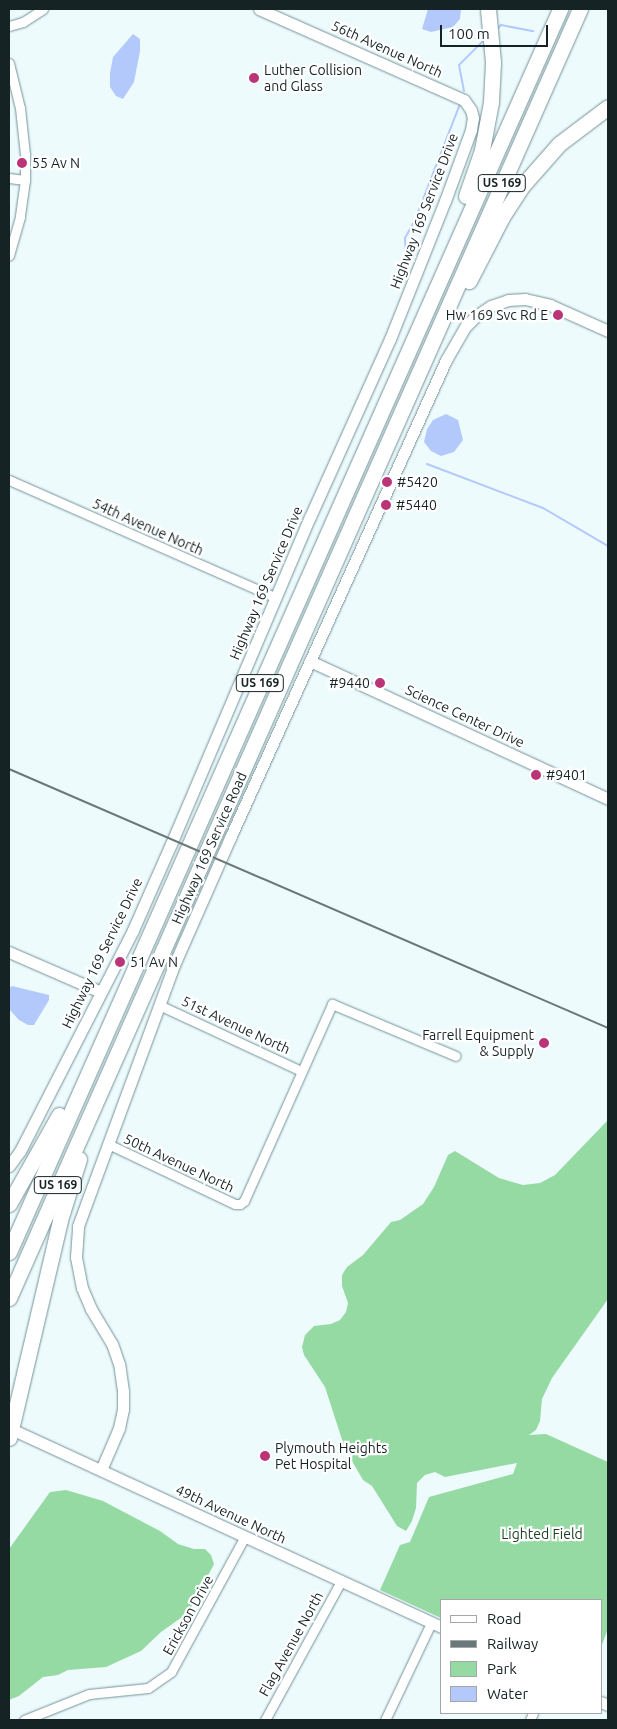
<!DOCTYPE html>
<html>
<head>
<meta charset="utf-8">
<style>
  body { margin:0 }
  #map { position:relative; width:617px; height:1729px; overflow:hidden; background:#eefbfd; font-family:Ubuntu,sans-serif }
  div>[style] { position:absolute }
  .green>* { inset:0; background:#96daa3 }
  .water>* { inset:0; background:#b3c9fc }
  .stream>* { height:2px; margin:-1px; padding:0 1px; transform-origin:1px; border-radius:1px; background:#b3c9fc }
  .roads { filter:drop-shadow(0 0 1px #729297) drop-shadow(0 0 1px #729297) }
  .street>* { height:9px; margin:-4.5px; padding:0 4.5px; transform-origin:4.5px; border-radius:4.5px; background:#fff }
  .secondary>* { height:11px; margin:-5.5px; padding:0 5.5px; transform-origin:5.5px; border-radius:5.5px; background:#fff }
  .highway>* { height:15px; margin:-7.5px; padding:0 7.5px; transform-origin:7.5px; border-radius:7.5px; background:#fff }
  .rail>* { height:2px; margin:-1px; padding:0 1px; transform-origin:1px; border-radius:1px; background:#6b787a }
  .dots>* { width:14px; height:14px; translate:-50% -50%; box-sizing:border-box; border:2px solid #fff; border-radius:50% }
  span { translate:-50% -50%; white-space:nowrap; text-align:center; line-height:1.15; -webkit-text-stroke:4.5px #fff; paint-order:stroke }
  .shield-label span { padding:1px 4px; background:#fff; border:1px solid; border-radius:4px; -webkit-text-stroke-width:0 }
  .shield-label { font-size:12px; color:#162325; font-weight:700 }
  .street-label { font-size:14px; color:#162325 }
  .poi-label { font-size:14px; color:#162325 }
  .left { translate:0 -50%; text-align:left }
  .right { translate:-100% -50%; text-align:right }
  .park-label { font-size:14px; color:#1a3d23 }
  .frame { position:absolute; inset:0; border:10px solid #162325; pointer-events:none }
  .legend { position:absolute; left:440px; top:1599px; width:162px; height:115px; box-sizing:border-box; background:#fff; border:1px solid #a2a7a8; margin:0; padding:6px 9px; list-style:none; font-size:15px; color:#162325 }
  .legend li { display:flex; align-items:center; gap:10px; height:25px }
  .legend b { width:25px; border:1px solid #a2a7a8 }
  .scale { position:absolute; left:440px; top:25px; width:108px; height:22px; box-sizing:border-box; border:2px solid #162325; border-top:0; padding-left:6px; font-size:15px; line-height:18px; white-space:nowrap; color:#162325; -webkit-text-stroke:4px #fff; paint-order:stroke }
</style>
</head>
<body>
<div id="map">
  <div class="green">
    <div style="clip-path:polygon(608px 1120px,608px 1299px,552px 1378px,542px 1399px,540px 1421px,536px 1430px,529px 1435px,546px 1434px,608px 1462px,608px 1629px,601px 1647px,601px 1600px,441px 1600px,441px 1618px,380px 1590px,400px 1545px,410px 1542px,429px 1497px,513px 1474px,517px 1463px,445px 1477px,435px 1472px,425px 1475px,417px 1483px,416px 1508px,412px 1521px,406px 1531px,397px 1526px,372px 1486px,363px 1480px,345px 1449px,325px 1387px,304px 1355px,302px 1347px,305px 1335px,314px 1326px,331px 1324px,340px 1320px,346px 1312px,348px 1303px,342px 1286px,342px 1275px,347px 1267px,363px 1255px,391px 1222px,400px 1220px,423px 1204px,434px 1187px,448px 1155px,455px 1151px,499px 1178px,523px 1185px,540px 1183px,555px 1175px)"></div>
    <div style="clip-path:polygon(66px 1490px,103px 1501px,160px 1531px,178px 1544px,194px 1549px,205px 1549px,211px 1555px,214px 1564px,189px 1612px,161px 1632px,141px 1651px,106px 1667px,68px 1670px,58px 1675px,43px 1677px,19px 1696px,9px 1700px,9px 1549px,50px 1492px)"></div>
  </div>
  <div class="water">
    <div style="clip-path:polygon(428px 9px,461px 9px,460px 19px,453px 27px,431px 32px,422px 29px)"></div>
    <div style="clip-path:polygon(133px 34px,140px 39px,140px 51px,134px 82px,123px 99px,116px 96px,110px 87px,110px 73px,113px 57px)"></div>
    <div style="clip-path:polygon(446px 414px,458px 420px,463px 440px,454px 452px,441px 456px,431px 451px,424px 442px,427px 429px,433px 420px)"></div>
    <div style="clip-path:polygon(12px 986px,49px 995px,49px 1000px,34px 1025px,28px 1025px,19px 1020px,9px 1009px,9px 988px)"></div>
  </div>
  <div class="stream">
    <div style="left:497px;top:29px;width:6px;rotate:-45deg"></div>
    <div style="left:501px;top:25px;width:33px;rotate:11deg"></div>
    <div style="left:464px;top:91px;width:26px;rotate:-101deg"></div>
    <div style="left:459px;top:65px;width:35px;rotate:-45deg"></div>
    <div style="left:406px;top:254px;width:16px;rotate:-94deg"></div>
    <div style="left:405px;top:238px;width:21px;rotate:-61deg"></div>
    <div style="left:415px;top:220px;width:124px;rotate:-68.8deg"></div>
    <div style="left:427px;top:464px;width:124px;rotate:20.8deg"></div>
    <div style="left:543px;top:508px;width:75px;rotate:30.3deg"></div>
  </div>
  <div class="roads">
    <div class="street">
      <div style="left:9px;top:26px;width:15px;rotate:-16deg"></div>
      <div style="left:23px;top:22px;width:24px;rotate:-33deg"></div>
      <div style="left:9px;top:63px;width:46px;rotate:76.3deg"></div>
      <div style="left:20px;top:108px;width:47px;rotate:83.9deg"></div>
      <div style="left:25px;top:155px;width:25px;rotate:90deg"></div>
      <div style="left:25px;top:180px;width:37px;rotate:98deg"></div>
      <div style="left:20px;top:217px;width:40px;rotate:106deg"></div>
      <div style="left:9px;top:178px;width:16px;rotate:7deg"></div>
      <div style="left:9px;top:480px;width:292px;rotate:23.8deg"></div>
      <div style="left:159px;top:1005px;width:157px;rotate:24.9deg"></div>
      <div style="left:108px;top:1144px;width:140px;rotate:25.3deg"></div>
      <div style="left:235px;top:1204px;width:5px"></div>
      <div style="left:240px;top:1204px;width:5px;rotate:-37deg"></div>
      <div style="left:244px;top:1201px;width:216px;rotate:-65.9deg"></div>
      <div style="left:332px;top:1004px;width:134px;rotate:22.8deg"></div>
      <div style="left:24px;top:1720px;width:70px;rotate:-21.8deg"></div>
      <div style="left:89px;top:1694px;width:59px;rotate:-5.8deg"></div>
      <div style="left:148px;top:1688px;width:28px;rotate:-35deg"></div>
      <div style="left:171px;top:1672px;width:155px;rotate:-61.4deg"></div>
      <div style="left:265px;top:1720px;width:158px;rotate:-61.3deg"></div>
      <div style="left:385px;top:1720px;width:107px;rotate:-64.6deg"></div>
      <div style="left:530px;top:1720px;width:8px;rotate:-67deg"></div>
    </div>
    <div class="secondary">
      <div style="left:310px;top:661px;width:328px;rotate:24.8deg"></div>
      <div style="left:9px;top:952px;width:100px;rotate:23.5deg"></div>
      <div style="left:9px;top:1166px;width:19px;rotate:-54deg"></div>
      <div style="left:20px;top:1151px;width:248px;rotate:-62.9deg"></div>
      <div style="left:133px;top:930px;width:94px;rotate:-66.2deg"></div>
      <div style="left:171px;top:844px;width:355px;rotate:-67deg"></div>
      <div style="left:310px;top:517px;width:195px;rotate:-65.8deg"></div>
      <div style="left:390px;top:339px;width:149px;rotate:-68.3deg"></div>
      <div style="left:445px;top:201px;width:76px;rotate:-69.9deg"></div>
      <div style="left:471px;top:130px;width:12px;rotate:-81deg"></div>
      <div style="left:473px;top:118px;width:8px;rotate:-104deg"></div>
      <div style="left:471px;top:110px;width:12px;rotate:-125deg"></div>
      <div style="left:464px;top:100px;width:224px;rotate:-156.1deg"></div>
      <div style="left:9px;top:1428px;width:476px;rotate:24.7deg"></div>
      <div style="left:101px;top:1470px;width:46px;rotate:-66.8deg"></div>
      <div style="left:119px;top:1428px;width:19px;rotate:-78deg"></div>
      <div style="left:123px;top:1409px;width:18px;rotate:-90deg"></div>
      <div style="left:123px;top:1391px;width:27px;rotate:-98deg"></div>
      <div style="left:119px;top:1364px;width:21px;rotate:-109deg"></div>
      <div style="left:112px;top:1344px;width:41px;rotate:-121deg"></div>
      <div style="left:91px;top:1309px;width:23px;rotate:-113deg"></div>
      <div style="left:82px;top:1288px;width:32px;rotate:-101deg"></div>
      <div style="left:76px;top:1257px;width:31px;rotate:-86deg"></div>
      <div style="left:78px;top:1226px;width:278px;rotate:-69.8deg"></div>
      <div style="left:174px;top:965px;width:139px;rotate:-66.2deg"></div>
      <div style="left:230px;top:838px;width:525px;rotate:-65.68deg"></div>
      <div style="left:446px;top:360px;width:38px;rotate:-60deg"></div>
      <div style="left:465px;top:327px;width:16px;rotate:-45deg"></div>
      <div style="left:476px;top:316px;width:18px;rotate:-34deg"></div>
      <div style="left:491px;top:306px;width:18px;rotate:-19deg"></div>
      <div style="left:508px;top:300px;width:17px;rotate:-3deg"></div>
      <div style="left:525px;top:299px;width:26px;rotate:13deg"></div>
      <div style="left:550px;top:305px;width:64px;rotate:24.1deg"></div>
      <div style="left:601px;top:1702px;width:8px;rotate:23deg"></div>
    </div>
    <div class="highway">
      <div style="left:466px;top:196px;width:49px;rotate:-70.8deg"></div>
      <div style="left:482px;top:150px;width:49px;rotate:-79.4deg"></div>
      <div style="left:491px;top:102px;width:40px;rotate:-87.1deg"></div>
      <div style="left:493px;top:62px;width:53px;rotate:-95.4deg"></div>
      <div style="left:469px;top:281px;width:72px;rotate:-62.7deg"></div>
      <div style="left:502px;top:217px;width:38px;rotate:-57deg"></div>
      <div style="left:523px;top:185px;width:55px;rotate:-48.7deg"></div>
      <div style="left:559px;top:144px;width:61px;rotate:-37.1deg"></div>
      <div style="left:9px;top:1204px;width:102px;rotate:-60.7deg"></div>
      <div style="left:9px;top:1252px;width:1360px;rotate:-66.09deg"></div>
      <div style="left:9px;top:1298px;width:1410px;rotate:-66.11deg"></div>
      <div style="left:9px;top:1438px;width:224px;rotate:-76.8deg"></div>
      <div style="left:60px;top:1220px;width:64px;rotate:-72.7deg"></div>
    </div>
  </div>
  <div class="rail">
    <div style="left:9px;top:769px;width:653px;rotate:23.38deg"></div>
  </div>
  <div class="dots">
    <div style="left:254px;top:78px;background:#ba3478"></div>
    <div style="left:22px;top:163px;background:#ba3478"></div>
    <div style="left:558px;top:315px;background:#ba3478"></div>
    <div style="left:387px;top:482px;background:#ba3478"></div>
    <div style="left:386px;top:505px;background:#ba3478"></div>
    <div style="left:380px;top:683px;background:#ba3478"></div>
    <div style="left:536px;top:775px;background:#ba3478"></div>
    <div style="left:120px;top:962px;background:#ba3478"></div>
    <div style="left:544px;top:1043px;background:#ba3478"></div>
    <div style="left:265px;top:1456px;background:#ba3478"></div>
  </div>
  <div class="shield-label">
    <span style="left:502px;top:183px">US 169</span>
    <span style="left:260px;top:683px">US 169</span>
    <span style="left:58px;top:1185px">US 169</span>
  </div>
  <div class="street-label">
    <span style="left:387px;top:49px;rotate:24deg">56th Avenue North</span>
    <span style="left:424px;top:211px;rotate:-69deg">Highway 169 Service Drive</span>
    <span style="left:148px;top:527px;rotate:24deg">54th Avenue North</span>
    <span style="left:266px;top:583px;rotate:-67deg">Highway 169 Service Drive</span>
    <span style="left:465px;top:716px;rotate:25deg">Science Center Drive</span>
    <span style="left:209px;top:848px;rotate:-66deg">Highway 169 Service Road</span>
    <span style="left:102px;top:953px;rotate:-64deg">Highway 169 Service Drive</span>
    <span style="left:236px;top:1025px;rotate:25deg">51st Avenue North</span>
    <span style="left:179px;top:1163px;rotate:25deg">50th Avenue North</span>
    <span style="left:231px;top:1514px;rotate:25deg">49th Avenue North</span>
    <span style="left:188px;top:1615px;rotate:-61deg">Erickson Drive</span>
    <span style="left:291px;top:1644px;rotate:-61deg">Flag Avenue North</span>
  </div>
  <div class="poi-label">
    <span class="left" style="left:264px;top:78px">Luther Collision<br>and Glass</span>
    <span class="left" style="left:32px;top:163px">55 Av N</span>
    <span class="right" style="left:548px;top:315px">Hw 169 Svc Rd E</span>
    <span class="left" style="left:397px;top:482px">#5420</span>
    <span class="left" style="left:396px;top:505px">#5440</span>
    <span class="right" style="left:370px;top:683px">#9440</span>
    <span class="left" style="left:546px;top:775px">#9401</span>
    <span class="left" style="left:130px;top:962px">51 Av N</span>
    <span class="right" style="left:534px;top:1043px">Farrell Equipment<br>&amp; Supply</span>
    <span class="left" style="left:275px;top:1456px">Plymouth Heights<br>Pet Hospital</span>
  </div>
  <div class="park-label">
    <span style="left:542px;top:1534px">Lighted Field</span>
  </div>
  <div class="frame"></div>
  <ul class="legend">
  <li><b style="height:6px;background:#fff"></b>Road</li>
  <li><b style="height:6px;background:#6b787a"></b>Railway</li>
  <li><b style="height:14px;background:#96daa3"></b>Park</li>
  <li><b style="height:14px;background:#b3c9fc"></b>Water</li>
  </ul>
  <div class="scale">100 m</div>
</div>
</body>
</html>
